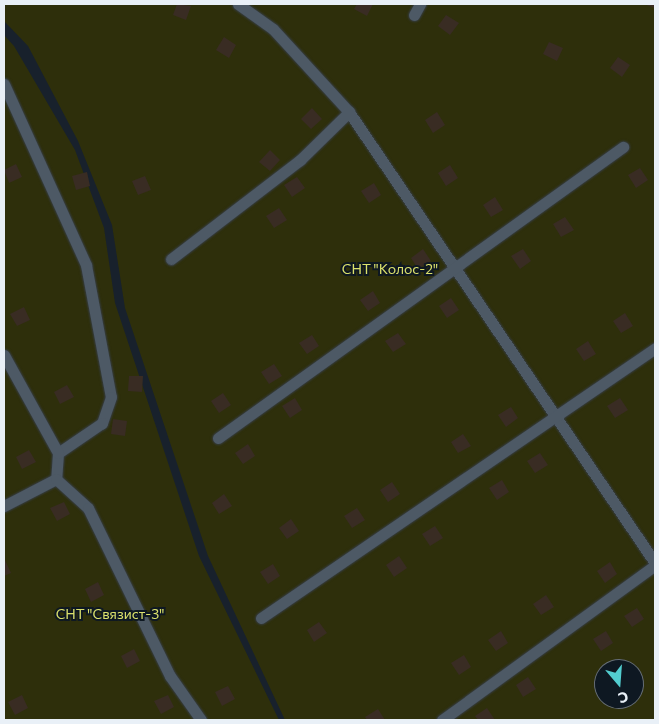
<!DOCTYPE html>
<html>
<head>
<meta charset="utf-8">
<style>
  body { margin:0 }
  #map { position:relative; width:659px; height:724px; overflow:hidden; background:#18212c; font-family:Commissioner,sans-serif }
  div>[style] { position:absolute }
  .green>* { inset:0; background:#2e2f0b }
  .building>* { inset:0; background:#392c23 }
  .roads { filter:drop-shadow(0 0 1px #363d46) drop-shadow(0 0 1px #363d46) }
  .lane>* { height:11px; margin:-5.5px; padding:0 5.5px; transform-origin:5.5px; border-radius:5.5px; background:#4d5965 }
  span { translate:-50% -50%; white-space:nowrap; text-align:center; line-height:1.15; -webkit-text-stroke:4px #0e1822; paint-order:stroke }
  .park-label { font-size:14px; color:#dbe16c }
  .frame { position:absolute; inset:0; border:5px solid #e9f0f7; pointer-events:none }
  .north { position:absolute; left:594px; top:659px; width:50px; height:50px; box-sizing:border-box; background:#0e1822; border:1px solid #666e77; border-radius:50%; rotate:162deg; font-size:14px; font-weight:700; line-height:20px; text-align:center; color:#e9f0f7 }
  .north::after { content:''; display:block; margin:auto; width:18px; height:22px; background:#52cdcf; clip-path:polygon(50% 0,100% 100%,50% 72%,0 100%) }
</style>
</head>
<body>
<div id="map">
  <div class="green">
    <div style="clip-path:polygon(evenodd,4px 4px,655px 4px,655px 720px,285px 720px,208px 556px,125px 308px,112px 225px,78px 141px,28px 46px,4px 21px,4px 4px,604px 669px,634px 669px,634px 699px,604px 699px,604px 669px)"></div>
    <div style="clip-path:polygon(4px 35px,14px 46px,75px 150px,104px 228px,115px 303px,199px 556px,279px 720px,4px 720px)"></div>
  </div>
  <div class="building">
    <div style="clip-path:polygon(177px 4px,191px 6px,186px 20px,173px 15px)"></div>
    <div style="clip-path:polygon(357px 4px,373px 4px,367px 16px,354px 9px)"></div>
    <div style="clip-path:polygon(644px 4px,655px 4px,655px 8px)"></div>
    <div style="clip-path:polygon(446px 15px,459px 23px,450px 35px,438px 26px)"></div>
    <div style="clip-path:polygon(224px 37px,236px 45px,229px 58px,216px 50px)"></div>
    <div style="clip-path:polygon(549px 42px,563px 48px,557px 61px,543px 54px)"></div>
    <div style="clip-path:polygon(618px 57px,630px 65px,622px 77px,610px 68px)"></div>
    <div style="clip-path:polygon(312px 108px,322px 119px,311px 129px,301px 119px)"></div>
    <div style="clip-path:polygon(437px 112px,445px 125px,433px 133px,425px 120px)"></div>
    <div style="clip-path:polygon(270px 150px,280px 160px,270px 171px,259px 162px)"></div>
    <div style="clip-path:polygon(16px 164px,22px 177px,9px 183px,4px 170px)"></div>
    <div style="clip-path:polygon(450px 165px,458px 178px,446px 186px,438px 173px)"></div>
    <div style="clip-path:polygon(640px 168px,648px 180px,636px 188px,628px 175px)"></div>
    <div style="clip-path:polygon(87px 172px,90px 186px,76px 190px,72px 176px)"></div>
    <div style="clip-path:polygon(145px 176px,151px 190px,138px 195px,132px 181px)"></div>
    <div style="clip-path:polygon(297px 177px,305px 188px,292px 197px,284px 185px)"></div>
    <div style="clip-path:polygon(374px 183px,381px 195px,369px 203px,361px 191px)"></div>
    <div style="clip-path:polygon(495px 197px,503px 210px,491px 217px,483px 205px)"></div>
    <div style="clip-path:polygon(279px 208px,287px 220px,274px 228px,266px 216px)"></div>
    <div style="clip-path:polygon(565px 217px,574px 230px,561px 237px,553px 224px)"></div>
    <div style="clip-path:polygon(423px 249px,431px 261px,418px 269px,411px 258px)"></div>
    <div style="clip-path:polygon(523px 249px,531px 261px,520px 269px,511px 256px)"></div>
    <div style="clip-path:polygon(373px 291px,380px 303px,368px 311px,360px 300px)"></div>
    <div style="clip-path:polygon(451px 298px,459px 310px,447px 318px,439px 306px)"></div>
    <div style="clip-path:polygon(24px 307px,30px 320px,17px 326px,10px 314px)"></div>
    <div style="clip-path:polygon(625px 313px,633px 326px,621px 333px,613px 321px)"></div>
    <div style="clip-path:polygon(398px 333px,406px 344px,393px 352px,385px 341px)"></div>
    <div style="clip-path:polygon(312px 335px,319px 346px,307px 354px,299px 343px)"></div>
    <div style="clip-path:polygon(588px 341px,596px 354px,584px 361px,576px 349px)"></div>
    <div style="clip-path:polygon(274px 364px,282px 376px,269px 384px,261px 372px)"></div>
    <div style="clip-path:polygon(129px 376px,143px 376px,142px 392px,128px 391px)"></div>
    <div style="clip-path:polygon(67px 385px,74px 397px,60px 404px,54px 392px)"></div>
    <div style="clip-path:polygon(223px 393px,231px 405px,219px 413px,211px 401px)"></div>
    <div style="clip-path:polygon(295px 398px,302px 410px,290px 418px,282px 406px)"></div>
    <div style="clip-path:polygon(620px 398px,628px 410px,615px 418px,607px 406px)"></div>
    <div style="clip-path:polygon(511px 407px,518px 418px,506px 427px,498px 415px)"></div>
    <div style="clip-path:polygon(113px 419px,127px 421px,125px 436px,111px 434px)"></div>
    <div style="clip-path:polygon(463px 434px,471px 446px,458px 453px,451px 442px)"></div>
    <div style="clip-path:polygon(248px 444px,255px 456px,243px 464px,235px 453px)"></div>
    <div style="clip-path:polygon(29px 450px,36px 462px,22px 469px,16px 457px)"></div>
    <div style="clip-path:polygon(540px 453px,548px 465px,535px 473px,527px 461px)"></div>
    <div style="clip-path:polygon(502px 480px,509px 492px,497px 500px,489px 488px)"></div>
    <div style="clip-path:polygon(392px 482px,400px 494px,388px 502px,380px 490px)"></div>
    <div style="clip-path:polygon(224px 494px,232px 506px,219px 514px,212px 503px)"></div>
    <div style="clip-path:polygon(64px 502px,70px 514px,57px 521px,50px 508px)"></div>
    <div style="clip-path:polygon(357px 508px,365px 520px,352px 528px,344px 516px)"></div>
    <div style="clip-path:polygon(291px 519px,299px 531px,287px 539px,279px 528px)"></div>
    <div style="clip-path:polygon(435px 526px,443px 538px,430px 546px,422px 534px)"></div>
    <div style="clip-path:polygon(399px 556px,407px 568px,394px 577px,386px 565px)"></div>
    <div style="clip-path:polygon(4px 558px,11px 573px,4px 576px)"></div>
    <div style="clip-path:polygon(610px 562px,617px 574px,605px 583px,597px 571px)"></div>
    <div style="clip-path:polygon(273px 564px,280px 576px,268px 584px,260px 572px)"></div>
    <div style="clip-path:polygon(98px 582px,104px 595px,91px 602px,85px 589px)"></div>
    <div style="clip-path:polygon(546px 595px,554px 607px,541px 615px,533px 604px)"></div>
    <div style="clip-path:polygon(637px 608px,644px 619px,632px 627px,624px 616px)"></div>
    <div style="clip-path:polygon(319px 622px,327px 633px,314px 642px,307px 630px)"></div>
    <div style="clip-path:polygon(501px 631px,508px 643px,496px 651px,488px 640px)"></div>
    <div style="clip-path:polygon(606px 631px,613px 643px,601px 651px,593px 639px)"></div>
    <div style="clip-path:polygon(134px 649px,140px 661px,127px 668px,121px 656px)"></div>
    <div style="clip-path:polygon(464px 655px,471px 667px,459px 675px,451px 663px)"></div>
    <div style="clip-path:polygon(528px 677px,536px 689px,523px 697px,516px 685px)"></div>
    <div style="clip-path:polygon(228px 686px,235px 699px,222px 706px,215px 692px)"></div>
    <div style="clip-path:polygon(22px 695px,28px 708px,15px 715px,8px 702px)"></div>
    <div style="clip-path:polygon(168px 695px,174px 707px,161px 714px,154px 701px)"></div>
    <div style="clip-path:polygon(487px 708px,495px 720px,478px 720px,475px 716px)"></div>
    <div style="clip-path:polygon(378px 709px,385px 720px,367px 720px,365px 717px)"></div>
  </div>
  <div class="roads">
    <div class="lane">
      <div style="left:238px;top:4px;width:43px;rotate:35.5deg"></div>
      <div style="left:273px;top:29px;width:113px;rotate:47.5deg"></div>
      <div style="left:349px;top:112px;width:545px;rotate:55.84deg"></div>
      <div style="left:414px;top:15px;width:13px;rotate:-61deg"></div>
      <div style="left:4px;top:84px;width:199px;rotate:65.6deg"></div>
      <div style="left:86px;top:265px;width:134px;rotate:79.3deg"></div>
      <div style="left:111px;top:397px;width:28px;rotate:109deg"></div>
      <div style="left:102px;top:423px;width:53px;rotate:145.7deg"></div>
      <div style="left:58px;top:453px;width:26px;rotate:94deg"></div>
      <div style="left:56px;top:479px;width:59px;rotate:152.6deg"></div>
      <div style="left:171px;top:259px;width:163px;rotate:-37.5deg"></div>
      <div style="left:300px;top:160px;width:69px;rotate:-44.4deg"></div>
      <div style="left:4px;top:355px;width:112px;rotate:61.1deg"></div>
      <div style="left:218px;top:438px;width:499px;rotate:-35.7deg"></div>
      <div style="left:56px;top:479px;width:43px;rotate:42.2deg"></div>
      <div style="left:88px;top:508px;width:187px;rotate:64deg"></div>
      <div style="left:170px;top:676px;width:54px;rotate:54.8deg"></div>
      <div style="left:261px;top:618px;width:478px;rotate:-34.4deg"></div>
      <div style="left:442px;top:720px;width:263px;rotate:-36deg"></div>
    </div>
  </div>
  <div class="park-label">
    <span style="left:390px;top:269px">СНТ "Колос-2"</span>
    <span style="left:110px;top:614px">СНТ "Связист-3"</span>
  </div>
  <div class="frame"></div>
  <div class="north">С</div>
</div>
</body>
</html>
